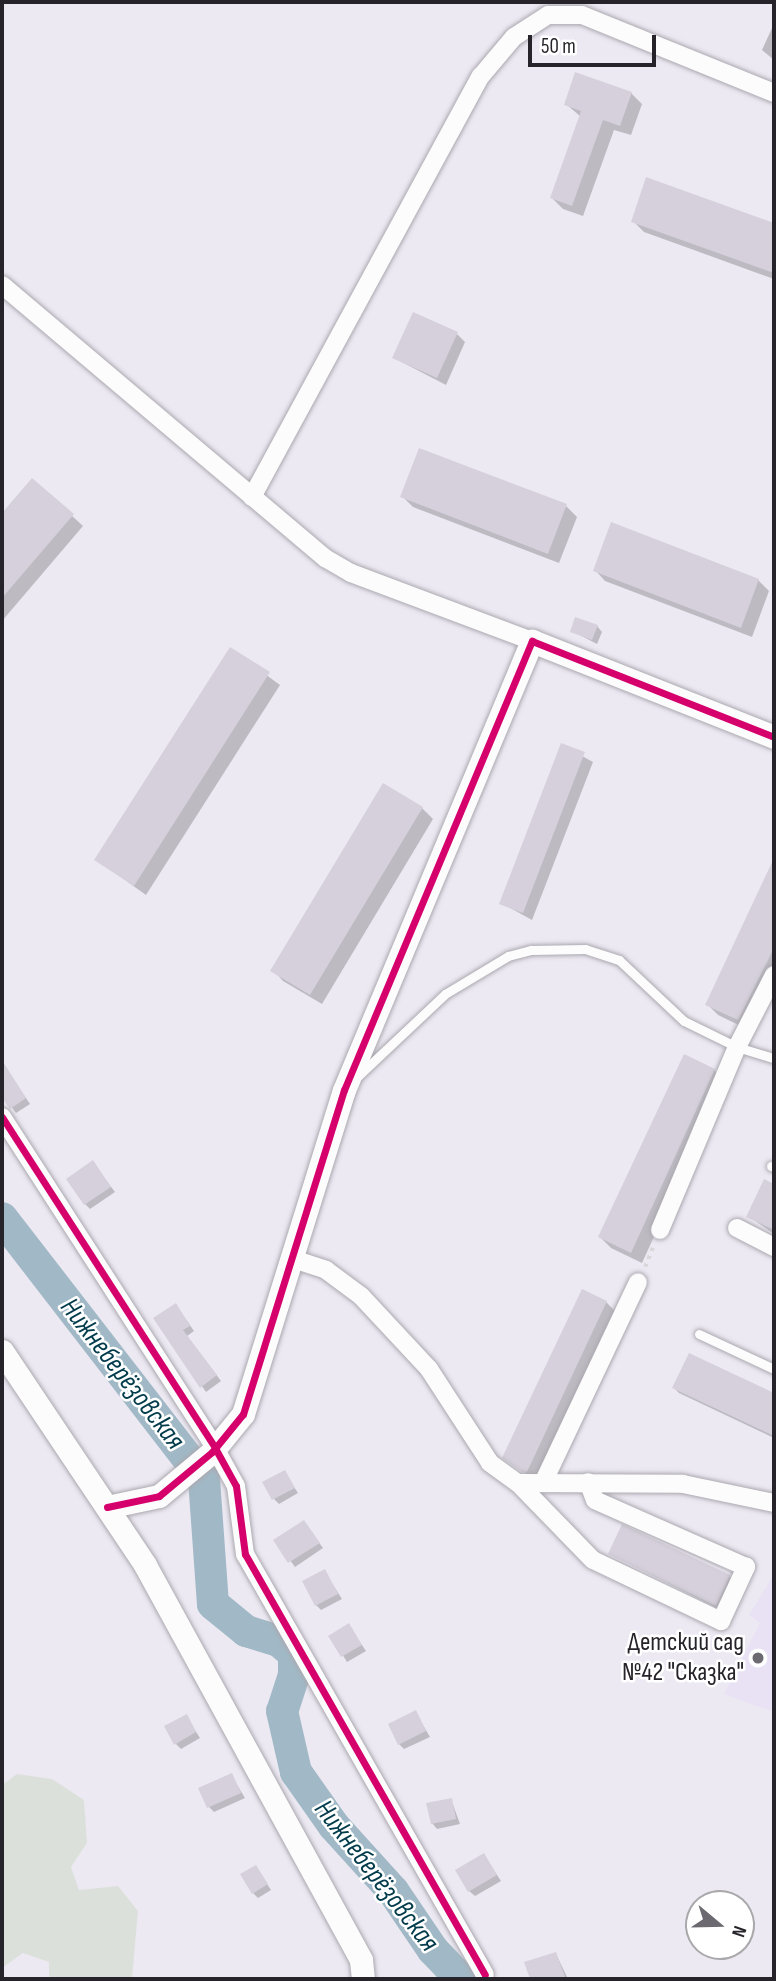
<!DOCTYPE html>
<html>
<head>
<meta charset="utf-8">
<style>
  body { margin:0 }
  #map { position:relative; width:776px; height:1981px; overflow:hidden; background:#ede9f3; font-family:"Sofia Sans Condensed",sans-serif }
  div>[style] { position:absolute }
  .built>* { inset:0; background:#e9e1f4 }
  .green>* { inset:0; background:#dbe1da }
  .shadow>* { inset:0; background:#0003 }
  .river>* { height:32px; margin:-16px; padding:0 16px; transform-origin:16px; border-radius:16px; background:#a1b9c6 }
  .building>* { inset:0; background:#d5d0db }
  .path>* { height:3.5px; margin-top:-1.75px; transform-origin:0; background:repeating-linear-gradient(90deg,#d8d7da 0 3.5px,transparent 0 8.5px) }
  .roads { filter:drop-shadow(0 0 2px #aba8af) drop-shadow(0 0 2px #aba8af) }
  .service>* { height:9px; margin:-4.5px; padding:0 4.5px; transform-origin:4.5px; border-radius:4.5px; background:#fcfcfd }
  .minor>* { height:18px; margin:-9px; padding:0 9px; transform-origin:9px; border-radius:9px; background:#fcfcfd }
  .tertiary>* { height:23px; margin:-11.5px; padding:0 11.5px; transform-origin:11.5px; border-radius:11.5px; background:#fcfcfd }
  .cycleway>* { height:7px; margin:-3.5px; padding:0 3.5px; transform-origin:3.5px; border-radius:3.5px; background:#d6006c }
  .dots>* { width:19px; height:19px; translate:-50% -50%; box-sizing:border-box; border:4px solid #fff; border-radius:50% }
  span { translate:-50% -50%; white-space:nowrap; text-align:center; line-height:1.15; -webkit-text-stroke:5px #fff; paint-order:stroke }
  .poi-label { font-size:26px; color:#26242a }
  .right { translate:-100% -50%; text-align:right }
  .water-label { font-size:28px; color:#023b4b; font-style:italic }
  .frame { position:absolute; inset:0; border:4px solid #26242a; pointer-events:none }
  .north { position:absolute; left:685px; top:1890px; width:70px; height:70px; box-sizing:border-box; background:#fff; border:2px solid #a8a7aa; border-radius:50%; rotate:109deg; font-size:19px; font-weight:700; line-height:28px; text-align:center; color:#26242a }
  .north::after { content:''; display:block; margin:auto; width:24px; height:32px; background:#6c6970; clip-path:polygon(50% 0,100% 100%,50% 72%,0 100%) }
  .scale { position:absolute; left:528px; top:35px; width:128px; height:32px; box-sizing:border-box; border:4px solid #26242a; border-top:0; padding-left:9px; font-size:21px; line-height:24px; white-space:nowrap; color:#26242a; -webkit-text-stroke:5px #fff; paint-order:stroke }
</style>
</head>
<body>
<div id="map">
  <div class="built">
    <div style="clip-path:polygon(774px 1574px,774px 1712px,724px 1694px,760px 1623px,749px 1615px)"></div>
  </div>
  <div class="green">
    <div style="clip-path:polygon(17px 1774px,52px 1779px,84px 1800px,87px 1843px,71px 1867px,79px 1890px,118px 1886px,138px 1911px,132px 1979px,49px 1979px,49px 1962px,23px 1953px,2px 1968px,2px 1785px)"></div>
  </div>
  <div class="shadow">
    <div style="clip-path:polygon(772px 28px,774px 29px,774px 60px,762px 50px)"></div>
    <div style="clip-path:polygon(631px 93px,642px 104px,631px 135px,614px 130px,583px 216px,563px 209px,552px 198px,581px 117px,566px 104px)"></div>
    <div style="clip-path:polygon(648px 180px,774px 225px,774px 279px,644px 232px,633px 221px)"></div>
    <div style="clip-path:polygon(457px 334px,465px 342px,446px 385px,394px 358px)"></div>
    <div style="clip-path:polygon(33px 480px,83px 526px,2px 621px,2px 516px)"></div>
    <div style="clip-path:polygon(402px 496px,566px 506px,577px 517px,559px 563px,413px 507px)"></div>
    <div style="clip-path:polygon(595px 570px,758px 580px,769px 591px,752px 637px,605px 581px)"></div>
    <div style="clip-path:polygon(597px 626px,602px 632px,597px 644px,572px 631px)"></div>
    <div style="clip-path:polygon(231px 649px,280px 685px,146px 895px,97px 860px)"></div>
    <div style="clip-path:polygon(562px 745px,593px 762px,532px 920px,501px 903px)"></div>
    <div style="clip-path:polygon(422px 808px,433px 819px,322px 1004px,283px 981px,273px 970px)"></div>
    <div style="clip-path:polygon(774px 862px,774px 978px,749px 1030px,718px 1015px,707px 1004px)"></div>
    <div style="clip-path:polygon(685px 1057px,714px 1070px,725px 1081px,642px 1263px,611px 1248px,600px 1237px)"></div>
    <div style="clip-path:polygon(9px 1073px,30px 1104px,16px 1113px,2px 1094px,2px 1078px)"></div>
    <div style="clip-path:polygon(93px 1163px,115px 1192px,90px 1209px,85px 1204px)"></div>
    <div style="clip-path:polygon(765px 1181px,774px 1186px,774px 1234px,748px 1216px)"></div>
    <div style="clip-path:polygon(606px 1302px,622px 1318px,543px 1486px,505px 1458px)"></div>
    <div style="clip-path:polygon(176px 1305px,194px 1331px,187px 1336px,221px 1381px,206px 1392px,155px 1318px)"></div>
    <div style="clip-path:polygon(689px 1355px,774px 1395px,774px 1438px,679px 1393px,674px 1388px)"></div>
    <div style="clip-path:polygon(284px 1472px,298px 1493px,279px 1504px,274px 1499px)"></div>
    <div style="clip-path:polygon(304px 1522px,323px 1548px,295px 1567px,276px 1541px)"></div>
    <div style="clip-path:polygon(610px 1554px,729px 1576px,734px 1581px,721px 1610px)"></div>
    <div style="clip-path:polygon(324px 1571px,342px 1599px,321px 1610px,316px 1605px)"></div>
    <div style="clip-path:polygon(349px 1626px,366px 1651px,347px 1662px,331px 1636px)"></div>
    <div style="clip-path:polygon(416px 1713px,430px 1737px,404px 1749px,399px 1744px)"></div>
    <div style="clip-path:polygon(186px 1716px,200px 1738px,181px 1749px,176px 1744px)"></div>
    <div style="clip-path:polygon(231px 1775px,245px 1798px,214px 1812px,209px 1807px)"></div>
    <div style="clip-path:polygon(451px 1799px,460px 1824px,437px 1829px,432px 1823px)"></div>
    <div style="clip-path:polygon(484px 1855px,501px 1881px,475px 1896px,469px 1891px)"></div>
    <div style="clip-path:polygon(256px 1867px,271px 1890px,258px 1898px,253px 1893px)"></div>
    <div style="clip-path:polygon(556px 1954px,568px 1979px,532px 1979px,527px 1963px)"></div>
  </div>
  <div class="river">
    <div style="left:2px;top:1218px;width:330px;rotate:52.3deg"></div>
    <div style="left:204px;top:1479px;width:125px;rotate:85.9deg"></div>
    <div style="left:213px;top:1604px;width:43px;rotate:39.3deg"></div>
    <div style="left:246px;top:1631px;width:34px;rotate:17deg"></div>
    <div style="left:279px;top:1641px;width:20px;rotate:41deg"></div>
    <div style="left:294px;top:1654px;width:21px;rotate:90deg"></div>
    <div style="left:294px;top:1675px;width:38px;rotate:108deg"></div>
    <div style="left:282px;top:1711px;width:63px;rotate:77.1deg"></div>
    <div style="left:296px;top:1772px;width:66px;rotate:54.9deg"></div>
    <div style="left:334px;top:1826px;width:88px;rotate:47.8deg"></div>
    <div style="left:393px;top:1891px;width:71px;rotate:55.9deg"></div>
    <div style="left:433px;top:1950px;width:40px;rotate:46deg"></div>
  </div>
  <div class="building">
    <div style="clip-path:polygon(575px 72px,632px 92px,620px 126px,603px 120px,572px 206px,550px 198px,581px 111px,564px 105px)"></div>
    <div style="clip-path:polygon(646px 177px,774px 223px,774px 273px,631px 222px)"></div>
    <div style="clip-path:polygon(413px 312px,458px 332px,437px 378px,392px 358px)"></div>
    <div style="clip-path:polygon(419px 448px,567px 504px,548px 554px,400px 497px)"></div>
    <div style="clip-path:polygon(32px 478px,74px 514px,2px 598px,2px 513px)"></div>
    <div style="clip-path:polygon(611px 522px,759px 579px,741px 628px,593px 571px)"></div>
    <div style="clip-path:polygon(575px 617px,598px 625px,592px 640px,570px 632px)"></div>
    <div style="clip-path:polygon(230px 647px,270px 672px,134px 886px,94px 860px)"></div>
    <div style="clip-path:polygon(561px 743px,585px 752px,523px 913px,499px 904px)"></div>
    <div style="clip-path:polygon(383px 783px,423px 807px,310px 995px,270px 971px)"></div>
    <div style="clip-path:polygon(774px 858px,774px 948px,738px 1020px,705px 1005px)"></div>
    <div style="clip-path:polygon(684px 1054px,715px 1069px,631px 1253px,598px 1237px)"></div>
    <div style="clip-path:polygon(2px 1060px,26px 1098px,10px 1109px,2px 1098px)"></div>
    <div style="clip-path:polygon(93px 1160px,111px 1187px,84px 1205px,66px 1179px)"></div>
    <div style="clip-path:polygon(764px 1179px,774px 1184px,774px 1230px,746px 1217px)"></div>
    <div style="clip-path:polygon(582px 1289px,607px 1301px,527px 1472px,522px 1472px,502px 1458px)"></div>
    <div style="clip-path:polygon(176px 1303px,190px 1326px,183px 1330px,217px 1375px,200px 1388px,153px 1318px)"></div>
    <div style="clip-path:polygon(689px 1353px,774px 1393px,774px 1436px,672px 1388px)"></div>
    <div style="clip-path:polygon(285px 1470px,295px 1488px,272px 1500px,262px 1482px)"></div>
    <div style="clip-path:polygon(304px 1520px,320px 1543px,288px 1563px,273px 1540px)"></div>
    <div style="clip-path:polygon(622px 1524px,730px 1575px,716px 1606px,608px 1554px)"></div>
    <div style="clip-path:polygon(325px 1569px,338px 1594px,315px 1606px,302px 1581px)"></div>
    <div style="clip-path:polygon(349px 1623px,362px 1645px,341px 1657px,328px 1636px)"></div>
    <div style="clip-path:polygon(416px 1710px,426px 1731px,398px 1745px,388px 1724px)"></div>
    <div style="clip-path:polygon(187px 1714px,196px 1732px,174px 1745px,164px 1726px)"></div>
    <div style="clip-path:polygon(232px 1773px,241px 1793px,207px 1808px,198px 1788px)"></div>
    <div style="clip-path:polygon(452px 1798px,456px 1819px,431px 1824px,426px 1803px)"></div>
    <div style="clip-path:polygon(484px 1853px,497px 1875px,468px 1892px,455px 1870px)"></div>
    <div style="clip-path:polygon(256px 1865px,268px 1884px,252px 1894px,240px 1874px)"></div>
    <div style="clip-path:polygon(556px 1952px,565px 1977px,530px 1979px,524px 1962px)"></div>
  </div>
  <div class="path">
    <div style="left:645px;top:1267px;width:24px;rotate:-68deg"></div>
  </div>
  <div class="roads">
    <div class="service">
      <div style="left:358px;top:1076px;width:120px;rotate:-43.3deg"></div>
      <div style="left:445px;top:994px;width:74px;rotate:-31.1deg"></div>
      <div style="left:508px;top:956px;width:24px;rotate:-15deg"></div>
      <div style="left:531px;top:950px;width:54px;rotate:-1.1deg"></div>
      <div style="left:585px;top:949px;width:36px;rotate:18deg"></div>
      <div style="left:619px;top:960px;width:89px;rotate:43.2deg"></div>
      <div style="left:684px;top:1021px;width:59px;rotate:26.1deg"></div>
      <div style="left:737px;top:1047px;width:39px;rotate:17deg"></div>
      <div style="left:771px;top:1166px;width:3px;rotate:18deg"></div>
      <div style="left:699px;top:1334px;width:83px;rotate:25deg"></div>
    </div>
    <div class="minor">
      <div style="left:2px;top:285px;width:423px;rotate:40.2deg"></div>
      <div style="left:325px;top:558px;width:30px;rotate:30deg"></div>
      <div style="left:351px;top:573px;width:193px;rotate:20.6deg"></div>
      <div style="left:252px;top:497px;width:479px;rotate:-61.5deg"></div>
      <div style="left:481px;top:76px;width:51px;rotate:-49.8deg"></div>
      <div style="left:514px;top:37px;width:40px;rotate:-32.9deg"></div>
      <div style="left:548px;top:15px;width:34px"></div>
      <div style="left:582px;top:15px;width:207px;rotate:22.1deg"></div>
      <div style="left:2px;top:1117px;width:394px;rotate:57.2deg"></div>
      <div style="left:215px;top:1448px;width:43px;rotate:61.1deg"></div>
      <div style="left:236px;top:1486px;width:69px;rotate:82.5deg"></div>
      <div style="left:245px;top:1554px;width:484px;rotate:60.3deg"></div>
      <div style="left:737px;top:1228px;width:42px;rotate:27.2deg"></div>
      <div style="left:660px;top:1230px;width:199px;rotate:-67.2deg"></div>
      <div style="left:737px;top:1047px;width:81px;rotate:-62.8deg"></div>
      <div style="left:290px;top:1258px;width:38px;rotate:18deg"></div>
      <div style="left:326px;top:1270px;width:44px;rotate:36.6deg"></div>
      <div style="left:361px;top:1296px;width:100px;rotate:47deg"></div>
      <div style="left:429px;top:1369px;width:112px;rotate:57deg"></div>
      <div style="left:490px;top:1463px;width:34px;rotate:36deg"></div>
      <div style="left:518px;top:1483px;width:165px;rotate:0.3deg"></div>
      <div style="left:683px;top:1484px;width:93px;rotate:11.8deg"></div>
      <div style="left:518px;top:1483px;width:107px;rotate:45.8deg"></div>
      <div style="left:593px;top:1560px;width:142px;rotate:25.5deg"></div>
      <div style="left:721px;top:1621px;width:60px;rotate:-65.2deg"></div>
      <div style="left:746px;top:1567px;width:165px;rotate:-156.1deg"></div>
      <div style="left:595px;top:1500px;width:19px;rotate:-111deg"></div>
      <div style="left:543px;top:1483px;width:222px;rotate:-64.7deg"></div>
    </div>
    <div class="tertiary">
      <div style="left:2px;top:1351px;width:257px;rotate:56.2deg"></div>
      <div style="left:145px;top:1565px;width:450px;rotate:61.3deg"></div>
      <div style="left:361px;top:1960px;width:19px;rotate:84deg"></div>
      <div style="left:107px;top:1507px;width:53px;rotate:-11.9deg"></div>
      <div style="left:159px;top:1496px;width:69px;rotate:-39.7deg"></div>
      <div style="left:212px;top:1452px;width:49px;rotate:-50.8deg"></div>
      <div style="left:243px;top:1414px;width:339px;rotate:-72.7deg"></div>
      <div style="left:344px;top:1090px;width:487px;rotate:-67.3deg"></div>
      <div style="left:532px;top:641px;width:260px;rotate:21.6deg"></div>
    </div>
  </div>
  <div class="cycleway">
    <div style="left:2px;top:1117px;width:394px;rotate:57.2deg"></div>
    <div style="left:215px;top:1448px;width:43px;rotate:61.1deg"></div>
    <div style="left:236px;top:1486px;width:69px;rotate:82.5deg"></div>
    <div style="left:245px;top:1554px;width:484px;rotate:60.3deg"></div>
    <div style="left:107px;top:1507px;width:53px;rotate:-11.9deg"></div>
    <div style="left:159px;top:1496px;width:69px;rotate:-39.7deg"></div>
    <div style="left:212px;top:1452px;width:49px;rotate:-50.8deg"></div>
    <div style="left:243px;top:1414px;width:339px;rotate:-72.7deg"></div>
    <div style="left:344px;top:1090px;width:487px;rotate:-67.3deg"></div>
    <div style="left:532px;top:641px;width:260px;rotate:21.6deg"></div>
  </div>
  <div class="dots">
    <div style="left:758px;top:1658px;background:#6c6970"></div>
  </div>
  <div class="poi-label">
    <span class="right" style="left:744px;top:1658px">Детский сад<br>№42 "Сказка"</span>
  </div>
  <div class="water-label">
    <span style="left:122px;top:1374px;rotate:52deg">Нижнеберёзовская</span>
    <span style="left:376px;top:1876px;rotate:52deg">Нижнеберёзовская</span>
  </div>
  <div class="frame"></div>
  <div class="north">N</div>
  <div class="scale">50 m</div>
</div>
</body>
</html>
